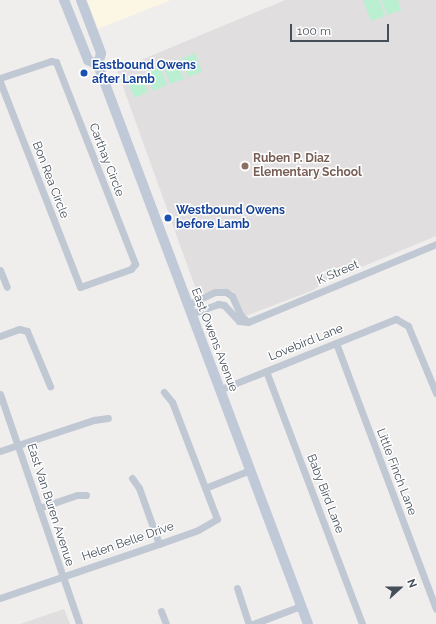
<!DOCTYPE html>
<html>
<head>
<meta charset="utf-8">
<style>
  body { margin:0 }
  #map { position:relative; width:436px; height:624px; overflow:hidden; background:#f0eded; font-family:Raleway,sans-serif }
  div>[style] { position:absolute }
  .commercial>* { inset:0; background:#fcf6e5 }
  .education>* { inset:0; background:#e1dedf }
  .green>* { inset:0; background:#baefd1 }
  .street>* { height:7px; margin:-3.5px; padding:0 3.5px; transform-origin:3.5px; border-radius:3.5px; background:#c0c8d3 }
  .secondary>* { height:10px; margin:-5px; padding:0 5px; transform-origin:5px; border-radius:5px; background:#bfc9d7 }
  .dots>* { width:11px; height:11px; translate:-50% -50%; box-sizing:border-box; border:2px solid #fff; border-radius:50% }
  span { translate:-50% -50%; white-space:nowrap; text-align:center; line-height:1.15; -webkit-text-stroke:3px #fff; paint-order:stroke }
  .transit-label { font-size:12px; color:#164399; font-weight:700 }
  .left { translate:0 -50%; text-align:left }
  .education-label { font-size:12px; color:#785e54; font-weight:700 }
  .street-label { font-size:12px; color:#454f5a }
  .north { position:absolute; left:380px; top:568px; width:40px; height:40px; -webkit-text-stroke:3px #fff; paint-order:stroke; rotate:69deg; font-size:11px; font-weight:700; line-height:16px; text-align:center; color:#454f5a }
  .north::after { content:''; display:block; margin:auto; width:14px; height:18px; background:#454f5a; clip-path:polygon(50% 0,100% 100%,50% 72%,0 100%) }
  .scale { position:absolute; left:290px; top:24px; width:99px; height:18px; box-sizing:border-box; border:2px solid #454f5a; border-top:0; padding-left:5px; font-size:12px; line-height:14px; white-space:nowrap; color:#454f5a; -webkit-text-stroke:3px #fff; paint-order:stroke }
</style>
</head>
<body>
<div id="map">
  <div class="commercial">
    <div style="clip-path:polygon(87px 0,171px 0,98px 29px)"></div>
  </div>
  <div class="education">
    <div style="clip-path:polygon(285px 0,436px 0,436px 236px,321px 284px,314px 290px,243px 317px,234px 292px,224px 289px,198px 295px,117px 70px)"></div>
    <div style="clip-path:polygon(64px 609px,70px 624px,20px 624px)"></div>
  </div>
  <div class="green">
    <div style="clip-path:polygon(363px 0,379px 0,385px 16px,371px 21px)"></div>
    <div style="clip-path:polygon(381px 0,398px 0,401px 10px,387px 15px)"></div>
    <div style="clip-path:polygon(195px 53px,202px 72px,188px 77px,181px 59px)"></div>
    <div style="clip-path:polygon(177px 60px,184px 79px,170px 84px,163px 66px)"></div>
    <div style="clip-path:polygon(160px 67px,167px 85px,153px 91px,146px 72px)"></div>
    <div style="clip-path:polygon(141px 74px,148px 92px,134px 98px,127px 79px)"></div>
  </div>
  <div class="street">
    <div style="left:0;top:78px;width:54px;rotate:-18.4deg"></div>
    <div style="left:51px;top:61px;width:5px;rotate:11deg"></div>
    <div style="left:56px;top:62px;width:217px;rotate:68.6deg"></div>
    <div style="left:135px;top:264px;width:6px;rotate:129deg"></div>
    <div style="left:131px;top:269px;width:54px;rotate:160.6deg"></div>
    <div style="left:80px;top:287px;width:220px;rotate:-111.3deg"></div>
    <div style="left:0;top:270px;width:18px;rotate:68deg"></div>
    <div style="left:187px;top:305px;width:31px;rotate:-25deg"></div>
    <div style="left:215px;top:292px;width:11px"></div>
    <div style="left:226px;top:292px;width:7px;rotate:34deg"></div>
    <div style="left:232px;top:296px;width:22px;rotate:66deg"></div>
    <div style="left:241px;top:316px;width:9px;rotate:41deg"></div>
    <div style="left:191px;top:314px;width:29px;rotate:-20deg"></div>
    <div style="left:218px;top:304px;width:6px;rotate:9deg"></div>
    <div style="left:224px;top:305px;width:22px;rotate:47deg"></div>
    <div style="left:239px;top:321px;width:9px;rotate:6deg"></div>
    <div style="left:248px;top:322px;width:204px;rotate:-22.5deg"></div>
    <div style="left:0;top:336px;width:20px;rotate:-20deg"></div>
    <div style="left:19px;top:329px;width:8px;rotate:14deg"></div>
    <div style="left:27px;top:331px;width:60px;rotate:67.3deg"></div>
    <div style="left:336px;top:343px;width:284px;rotate:69.4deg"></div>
    <div style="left:266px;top:371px;width:271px;rotate:69.2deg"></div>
    <div style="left:219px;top:390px;width:191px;rotate:-21.9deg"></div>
    <div style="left:396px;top:319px;width:14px;rotate:30deg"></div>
    <div style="left:408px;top:326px;width:73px;rotate:67.3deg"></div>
    <div style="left:0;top:394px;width:243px;rotate:71deg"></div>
    <div style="left:0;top:451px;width:99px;rotate:-18.3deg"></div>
    <div style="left:94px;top:420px;width:14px;rotate:-8deg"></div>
    <div style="left:132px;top:478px;width:12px;rotate:55deg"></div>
    <div style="left:139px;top:488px;width:59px;rotate:70.3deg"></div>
    <div style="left:205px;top:488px;width:48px;rotate:-21.8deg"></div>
    <div style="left:39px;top:508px;width:40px;rotate:-18.9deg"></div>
    <div style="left:77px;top:495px;width:9px"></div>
    <div style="left:237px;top:588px;width:38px;rotate:72deg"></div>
    <div style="left:0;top:598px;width:168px;rotate:-18.8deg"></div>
    <div style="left:159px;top:544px;width:41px;rotate:-19.7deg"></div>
    <div style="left:198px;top:530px;width:22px;rotate:-30deg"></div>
    <div style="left:217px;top:519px;width:125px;rotate:-111deg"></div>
    <div style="left:172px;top:402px;width:13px;rotate:-129deg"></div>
    <div style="left:161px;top:611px;width:14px;rotate:69deg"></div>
    <div style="left:253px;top:624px;width:51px;rotate:-20.6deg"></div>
  </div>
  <div class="secondary">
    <div style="left:64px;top:0;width:65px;rotate:68.2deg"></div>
    <div style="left:88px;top:60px;width:11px;rotate:27deg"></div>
    <div style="left:81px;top:0;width:57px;rotate:69.3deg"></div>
    <div style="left:101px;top:53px;width:12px;rotate:104deg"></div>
    <div style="left:98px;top:65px;width:597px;rotate:69.41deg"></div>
  </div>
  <div class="dots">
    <div style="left:84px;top:73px;background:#1a4fb4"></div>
    <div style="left:245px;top:166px;background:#8d6e63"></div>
    <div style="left:168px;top:218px;background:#1a4fb4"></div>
  </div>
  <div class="transit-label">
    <span class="left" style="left:92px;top:73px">Eastbound Owens<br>after Lamb</span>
    <span class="left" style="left:176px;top:218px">Westbound Owens<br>before Lamb</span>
  </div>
  <div class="education-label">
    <span class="left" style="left:253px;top:166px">Ruben P. Diaz<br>Elementary School</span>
  </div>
  <div class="street-label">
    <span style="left:106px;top:160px;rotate:69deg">Carthay Circle</span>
    <span style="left:50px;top:180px;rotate:69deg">Bon Rea Circle</span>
    <span style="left:338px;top:273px;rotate:-23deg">K Street</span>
    <span style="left:214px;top:340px;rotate:69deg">East Owens Avenue</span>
    <span style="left:306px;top:343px;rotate:-22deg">Lovebird Lane</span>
    <span style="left:396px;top:472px;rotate:69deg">Little Finch Lane</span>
    <span style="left:325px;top:494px;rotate:69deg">Baby Bird Lane</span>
    <span style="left:50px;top:505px;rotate:72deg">East Van Buren Avenue</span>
    <span style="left:128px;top:542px;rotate:-19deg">Helen Belle Drive</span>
  </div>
  <div class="north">N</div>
  <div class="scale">100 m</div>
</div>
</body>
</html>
